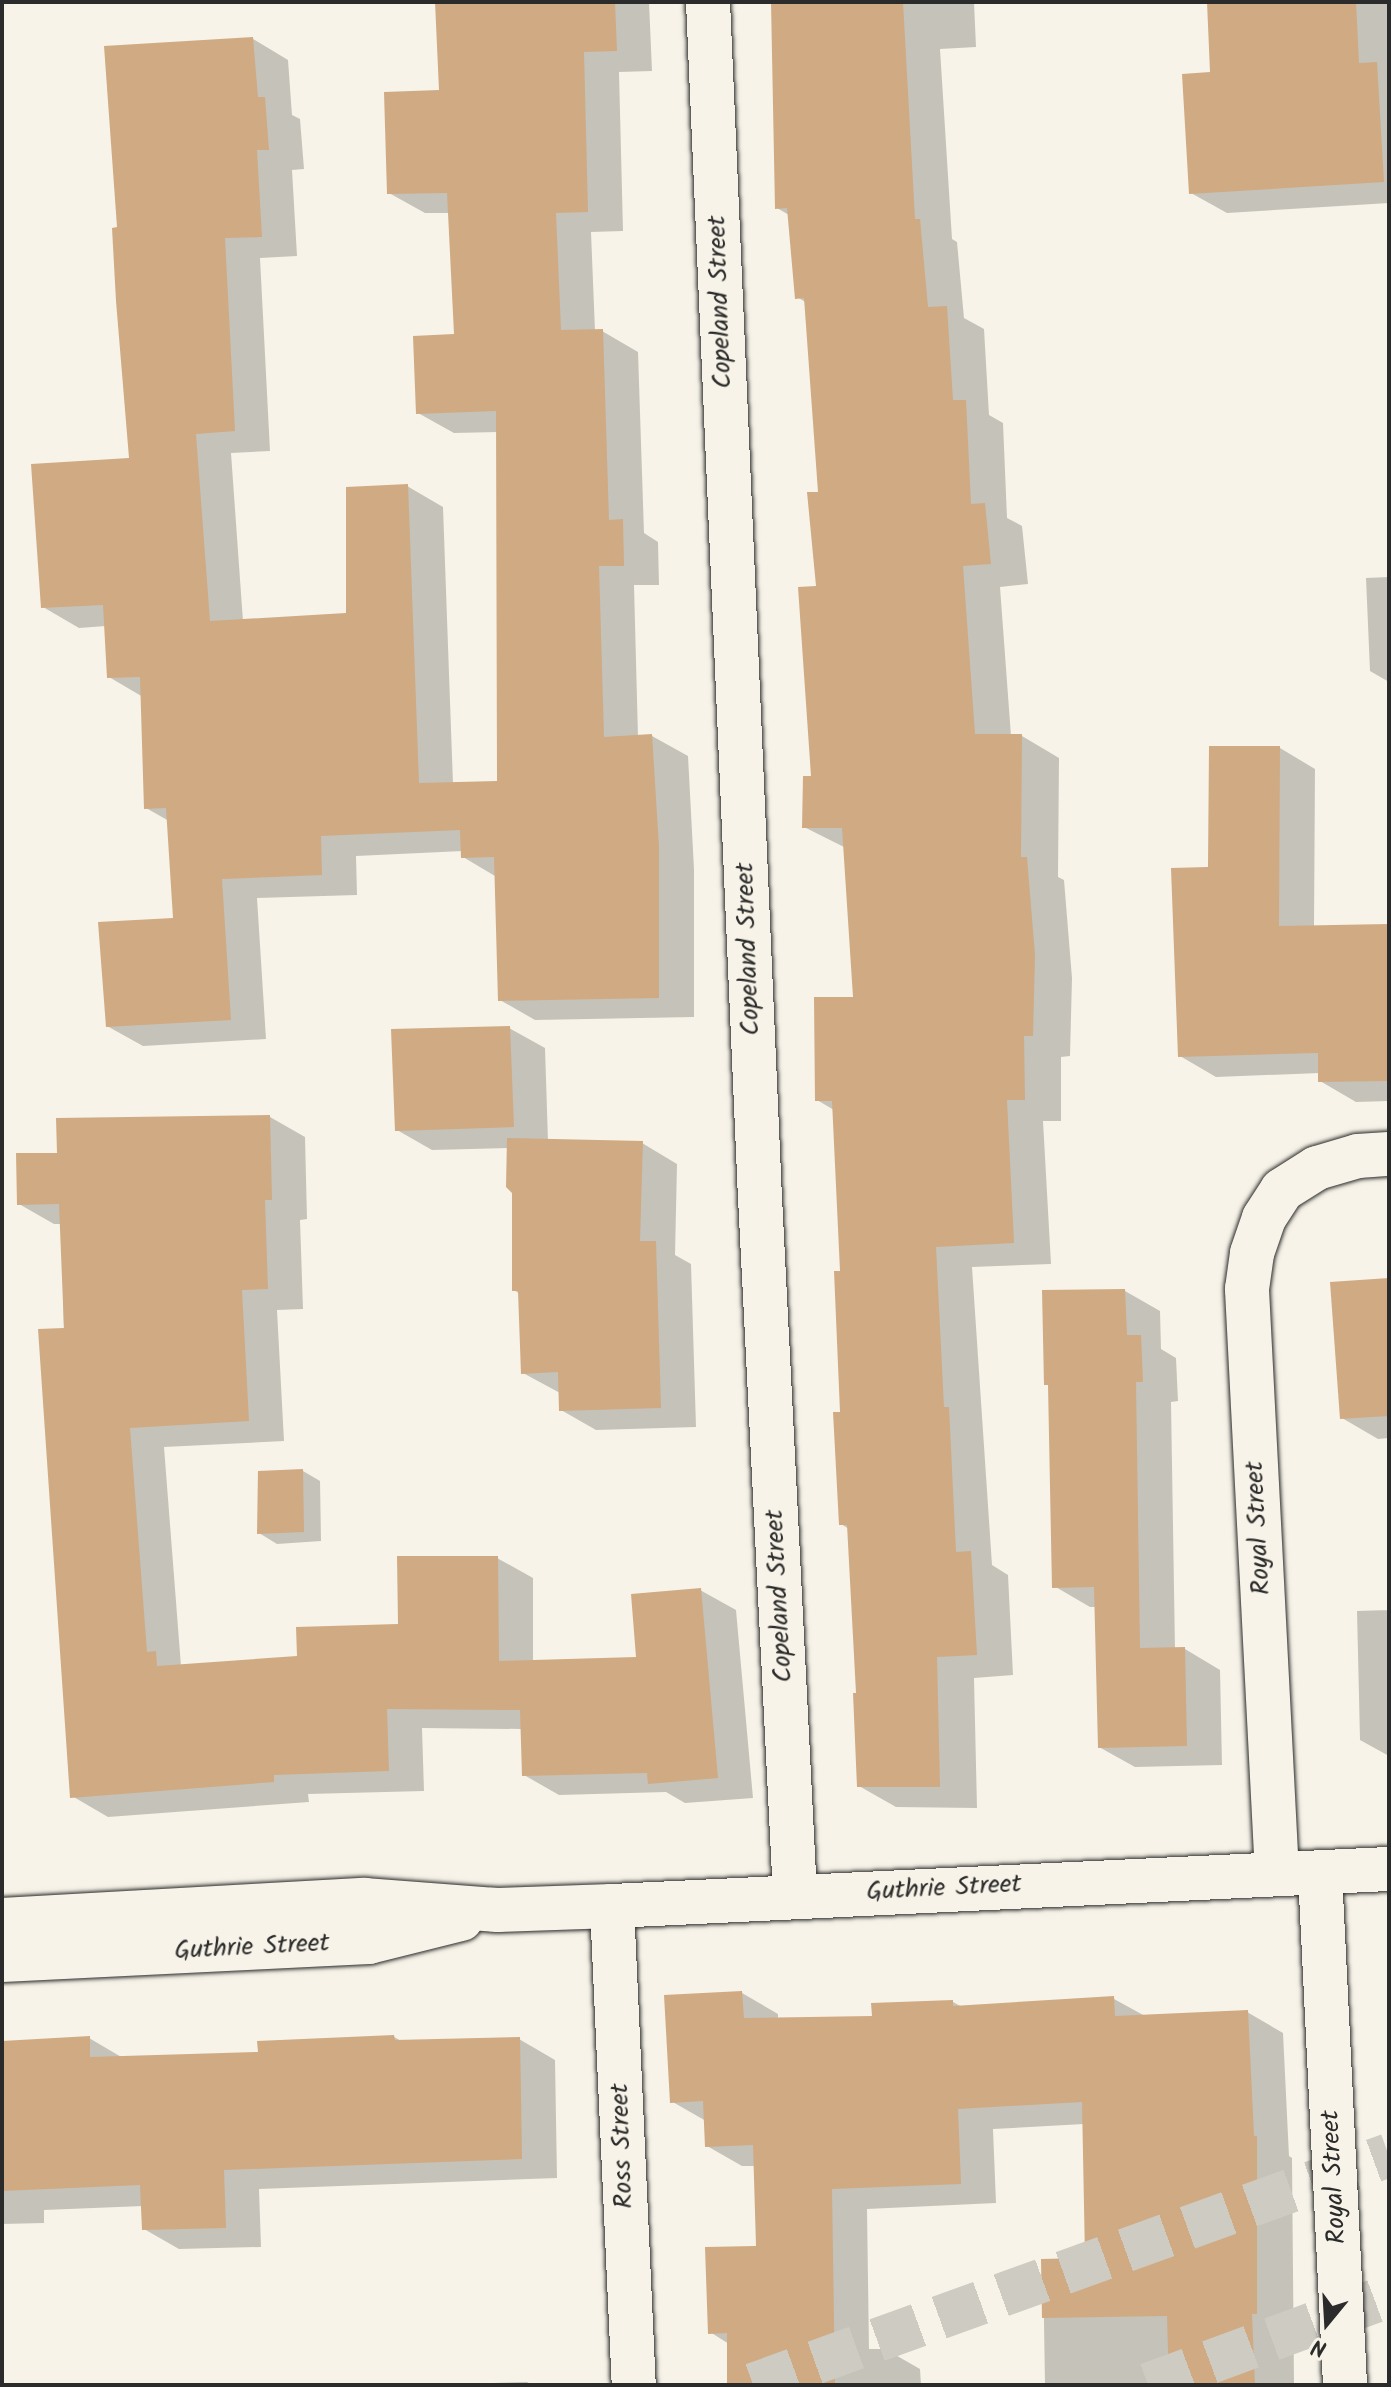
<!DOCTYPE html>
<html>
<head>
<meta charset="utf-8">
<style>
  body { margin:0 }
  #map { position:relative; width:1391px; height:2387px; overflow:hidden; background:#f7f3e8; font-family:Kalam,sans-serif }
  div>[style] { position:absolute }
  .shadow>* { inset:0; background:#0003 }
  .building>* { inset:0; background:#d0aa82 }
  .highway-tunnel>* { height:44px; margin-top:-22px; transform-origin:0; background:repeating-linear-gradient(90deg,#cecbc2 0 44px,transparent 0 66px) }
  .roads { filter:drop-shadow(0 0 2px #2b2b2b) drop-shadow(0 0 2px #2b2b2b) }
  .minor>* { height:44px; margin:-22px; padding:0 22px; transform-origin:22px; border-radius:22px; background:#f7f3e8 }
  span { translate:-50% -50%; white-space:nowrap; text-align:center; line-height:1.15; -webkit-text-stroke:8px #f7f3e8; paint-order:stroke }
  .street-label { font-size:26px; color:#2b2b2b }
  .frame { position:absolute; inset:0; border:4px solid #2b2b2b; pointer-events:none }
  .north { position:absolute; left:1287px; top:2283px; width:80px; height:80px; -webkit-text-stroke:6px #f7f3e8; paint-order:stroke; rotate:198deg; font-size:22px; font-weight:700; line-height:32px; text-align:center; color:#2b2b2b }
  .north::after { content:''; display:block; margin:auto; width:28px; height:36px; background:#2b2b2b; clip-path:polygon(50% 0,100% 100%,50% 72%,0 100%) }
</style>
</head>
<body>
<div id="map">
  <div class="shadow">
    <div style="clip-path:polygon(437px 2px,649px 2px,652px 71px,619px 72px,623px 231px,591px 232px,595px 331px,602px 331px,638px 352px,644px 533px,658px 542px,659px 585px,634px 585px,638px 737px,652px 736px,688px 756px,694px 869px,694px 1017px,535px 1020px,500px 1000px,495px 876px,463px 857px,463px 851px,356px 856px,357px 895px,257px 898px,266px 1039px,143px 1046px,107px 1026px,175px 920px,169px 821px,146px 808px,143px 697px,109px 677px,106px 626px,79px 628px,43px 607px,131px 460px,119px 229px,253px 39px,288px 60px,292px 115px,300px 119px,304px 169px,292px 170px,297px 256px,260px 258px,270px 451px,231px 453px,243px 621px,348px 615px,407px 486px,443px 507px,453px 784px,499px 783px,498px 432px,454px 433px,418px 413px,456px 336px,450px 213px,425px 213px,389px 193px,441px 92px)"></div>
    <div style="clip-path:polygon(773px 2px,974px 2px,976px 47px,940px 49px,952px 239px,957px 242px,964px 318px,984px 329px,989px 415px,1003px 423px,1007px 518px,1022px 526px,1028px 584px,1000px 587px,1011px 736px,1022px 736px,1059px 758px,1058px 877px,1064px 880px,1072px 978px,1070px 1056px,1061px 1057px,1061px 1121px,1043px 1121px,1051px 1264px,972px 1267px,992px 1565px,1008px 1575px,1013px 1675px,974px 1678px,977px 1808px,896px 1807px,859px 1786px,858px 1695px,849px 1529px,841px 1524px,842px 1273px,834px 1110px,817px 1100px,856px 999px,846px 848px,804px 827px,813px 778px,820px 493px,807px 303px,797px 297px,789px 215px,777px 208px)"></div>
    <div style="clip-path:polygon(1209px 2px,1389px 2px,1389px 203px,1227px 213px,1191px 193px,1212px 74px)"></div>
    <div style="clip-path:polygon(1389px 577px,1389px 682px,1370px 671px,1366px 578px)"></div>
    <div style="clip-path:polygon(1280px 748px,1315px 769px,1314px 927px,1389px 926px,1389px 1101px,1356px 1102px,1320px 1081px,1320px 1073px,1216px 1077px,1180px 1056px,1210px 869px)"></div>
    <div style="clip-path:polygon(509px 1028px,545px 1048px,548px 1141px,642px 1143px,677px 1164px,675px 1255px,691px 1264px,696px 1427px,596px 1430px,561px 1410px,560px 1393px,523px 1373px,520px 1294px,514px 1290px,514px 1193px,509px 1148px,432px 1150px,397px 1130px)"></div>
    <div style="clip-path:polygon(270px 1117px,305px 1137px,307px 1219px,300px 1220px,303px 1309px,277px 1310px,284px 1441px,164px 1447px,181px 1666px,299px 1658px,400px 1626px,497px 1558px,533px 1578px,533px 1662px,638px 1659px,700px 1590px,736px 1610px,753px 1798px,685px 1803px,666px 1792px,559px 1795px,524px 1775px,522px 1729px,422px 1728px,424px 1791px,308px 1794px,309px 1802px,108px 1817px,72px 1796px,62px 1224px,54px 1224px,19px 1204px,59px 1155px)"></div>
    <div style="clip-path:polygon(1389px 1280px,1389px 1438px,1378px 1439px,1342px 1418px)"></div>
    <div style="clip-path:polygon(1125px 1291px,1160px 1311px,1161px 1349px,1176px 1358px,1178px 1401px,1171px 1402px,1175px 1650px,1185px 1649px,1220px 1670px,1222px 1765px,1135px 1767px,1099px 1747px,1097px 1607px,1090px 1607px,1054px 1586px)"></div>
    <div style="clip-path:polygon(303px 1471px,320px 1481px,321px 1541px,277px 1544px,259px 1533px)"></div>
    <div style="clip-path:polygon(1388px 1583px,1389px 1583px,1389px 1756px,1360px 1740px,1357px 1611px,1389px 1610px)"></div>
    <div style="clip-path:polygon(742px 1993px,778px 2014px,778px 2020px,874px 2018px,953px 2002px,962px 2007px,1114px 1999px,1145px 2016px,1247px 2012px,1283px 2033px,1289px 2156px,1292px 2158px,1294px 2385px,1045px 2385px,1043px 2261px,1087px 2260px,1084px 2124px,993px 2129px,996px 2203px,867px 2209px,869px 2349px,885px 2349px,920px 2369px,921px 2385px,730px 2385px,729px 2344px,710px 2332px,758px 2248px,756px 2166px,742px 2166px,707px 2146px,706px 2121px,671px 2101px)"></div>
    <div style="clip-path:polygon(394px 2037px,403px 2042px,519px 2039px,555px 2060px,557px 2178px,259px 2189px,261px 2247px,179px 2249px,144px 2229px,143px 2206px,44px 2210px,44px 2223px,2px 2224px,2px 2043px,89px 2038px,123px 2058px,260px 2054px)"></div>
    <div style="clip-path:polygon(527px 2382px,532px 2385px,420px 2385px)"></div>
  </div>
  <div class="building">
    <div style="clip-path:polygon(435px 2px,615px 2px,617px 51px,584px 52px,588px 212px,556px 213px,561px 330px,603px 329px,609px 520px,623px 519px,624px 566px,599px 566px,604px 737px,652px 734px,659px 847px,659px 998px,498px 1001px,494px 857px,461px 858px,460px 830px,321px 836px,322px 875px,222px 879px,231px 1020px,106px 1027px,98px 922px,173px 918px,166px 808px,144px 809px,140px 677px,107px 678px,103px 605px,41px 608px,31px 464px,129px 458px,116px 301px,112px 228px,117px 227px,104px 46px,253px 37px,258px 97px,265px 97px,269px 150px,257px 150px,262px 237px,225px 238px,235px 431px,196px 434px,210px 621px,346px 613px,346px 487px,408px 484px,419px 783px,497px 781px,496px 411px,416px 414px,413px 336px,454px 334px,447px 193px,387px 194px,384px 92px,439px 90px)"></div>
    <div style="clip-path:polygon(771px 2px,903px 2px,915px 219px,920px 219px,928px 307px,947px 306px,953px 400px,966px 400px,971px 504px,985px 503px,991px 564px,963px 566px,975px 734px,1022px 734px,1021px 857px,1027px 857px,1035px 955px,1033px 1036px,1024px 1036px,1025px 1100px,1007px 1100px,1014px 1243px,936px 1247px,944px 1407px,949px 1407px,956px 1552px,971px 1551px,977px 1655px,937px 1657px,940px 1787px,857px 1787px,853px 1693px,856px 1693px,847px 1525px,839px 1525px,833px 1412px,840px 1412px,834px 1271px,840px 1271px,832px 1101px,815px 1101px,814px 997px,853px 997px,842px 828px,802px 828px,803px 776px,811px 776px,798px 587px,816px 586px,807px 492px,818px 492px,804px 298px,795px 299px,787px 208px,775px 209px)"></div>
    <div style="clip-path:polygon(1207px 2px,1356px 2px,1359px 63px,1377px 62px,1384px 182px,1189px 194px,1182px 74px,1210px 72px)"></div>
    <div style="clip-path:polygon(1209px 746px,1280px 746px,1279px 926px,1389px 924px,1389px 1081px,1318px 1082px,1318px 1053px,1178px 1057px,1171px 868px,1208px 867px)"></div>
    <div style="clip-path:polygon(510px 1026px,514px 1127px,395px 1131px,391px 1029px)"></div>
    <div style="clip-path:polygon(270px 1115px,272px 1200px,265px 1200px,268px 1289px,242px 1290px,249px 1421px,130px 1428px,147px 1652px,156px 1651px,157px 1666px,297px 1656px,296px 1627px,398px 1624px,397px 1556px,498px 1556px,499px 1661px,636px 1657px,631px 1594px,701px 1588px,718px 1778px,648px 1784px,647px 1773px,522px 1776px,520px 1710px,387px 1709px,389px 1771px,274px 1775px,274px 1782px,70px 1798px,38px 1329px,64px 1328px,59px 1204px,17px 1205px,16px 1153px,57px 1153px,56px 1118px)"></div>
    <div style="clip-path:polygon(507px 1138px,643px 1141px,640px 1241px,656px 1241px,661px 1408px,559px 1411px,558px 1372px,521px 1374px,518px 1291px,512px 1291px,512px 1193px,506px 1187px)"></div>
    <div style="clip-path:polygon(1389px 1278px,1389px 1416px,1340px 1419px,1330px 1282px)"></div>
    <div style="clip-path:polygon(1125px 1289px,1127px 1335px,1141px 1335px,1143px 1382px,1136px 1382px,1140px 1648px,1185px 1647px,1187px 1746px,1098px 1748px,1094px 1587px,1052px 1588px,1048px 1385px,1044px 1385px,1042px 1290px)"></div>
    <div style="clip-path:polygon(303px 1469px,304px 1532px,257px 1534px,258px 1471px)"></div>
    <div style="clip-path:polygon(742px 1991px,744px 2018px,872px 2016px,871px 2003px,953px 2000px,953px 2006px,1114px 1996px,1115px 2016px,1248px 2010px,1254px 2136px,1257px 2136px,1257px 2314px,1252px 2314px,1255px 2385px,1169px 2385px,1167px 2316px,1042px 2318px,1041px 2259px,1085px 2258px,1082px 2102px,958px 2109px,961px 2184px,832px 2189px,835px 2385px,727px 2385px,727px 2333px,708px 2334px,705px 2247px,756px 2246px,753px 2145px,705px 2147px,703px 2101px,670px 2103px,664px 1995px)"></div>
    <div style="clip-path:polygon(394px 2035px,395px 2040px,520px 2037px,522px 2159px,224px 2170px,226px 2228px,142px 2230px,140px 2185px,2px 2191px,2px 2041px,90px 2036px,90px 2057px,258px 2052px,257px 2041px)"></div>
  </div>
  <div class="highway-tunnel">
    <div style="left:753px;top:2385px;width:676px;rotate:-19.88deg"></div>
    <div style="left:1148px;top:2385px;width:257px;rotate:-20.3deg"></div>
  </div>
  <div class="roads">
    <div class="minor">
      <div style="left:708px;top:2px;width:1176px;rotate:87.51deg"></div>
      <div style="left:759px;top:1177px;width:720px;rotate:87.13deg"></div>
      <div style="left:1320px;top:1873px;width:513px;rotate:87.2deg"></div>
      <div style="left:1277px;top:1874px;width:586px;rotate:-92.94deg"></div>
      <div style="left:1247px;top:1289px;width:36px;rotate:-82deg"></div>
      <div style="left:1252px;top:1253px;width:37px;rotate:-71deg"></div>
      <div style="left:1264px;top:1218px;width:33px;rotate:-57deg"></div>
      <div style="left:1282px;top:1190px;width:41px;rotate:-32.2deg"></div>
      <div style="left:1317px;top:1168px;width:43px;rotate:-16.3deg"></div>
      <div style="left:1358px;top:1156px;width:31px;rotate:-4deg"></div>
      <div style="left:612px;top:1906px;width:480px;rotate:87.4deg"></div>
      <div style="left:2px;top:1920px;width:363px;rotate:-3.2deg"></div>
      <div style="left:364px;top:1900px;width:134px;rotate:4.3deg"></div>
      <div style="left:498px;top:1910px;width:114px;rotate:-2deg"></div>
      <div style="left:612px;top:1906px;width:778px;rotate:-2.73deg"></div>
      <div style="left:2px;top:1960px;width:367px;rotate:-2.8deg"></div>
      <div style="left:369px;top:1942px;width:95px;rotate:-14deg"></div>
    </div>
  </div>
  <div class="street-label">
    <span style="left:721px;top:302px;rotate:-92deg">Copeland Street</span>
    <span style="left:749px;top:949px;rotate:-92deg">Copeland Street</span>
    <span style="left:1259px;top:1528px;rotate:-93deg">Royal Street</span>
    <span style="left:780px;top:1596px;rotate:-93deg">Copeland Street</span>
    <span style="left:944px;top:1889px;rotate:-3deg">Guthrie Street</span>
    <span style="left:252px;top:1948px;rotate:-3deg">Guthrie Street</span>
    <span style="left:623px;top:2146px;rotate:-92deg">Ross Street</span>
    <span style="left:1335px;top:2177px;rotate:-93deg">Royal Street</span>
  </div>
  <div class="frame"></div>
  <div class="north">N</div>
</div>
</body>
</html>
